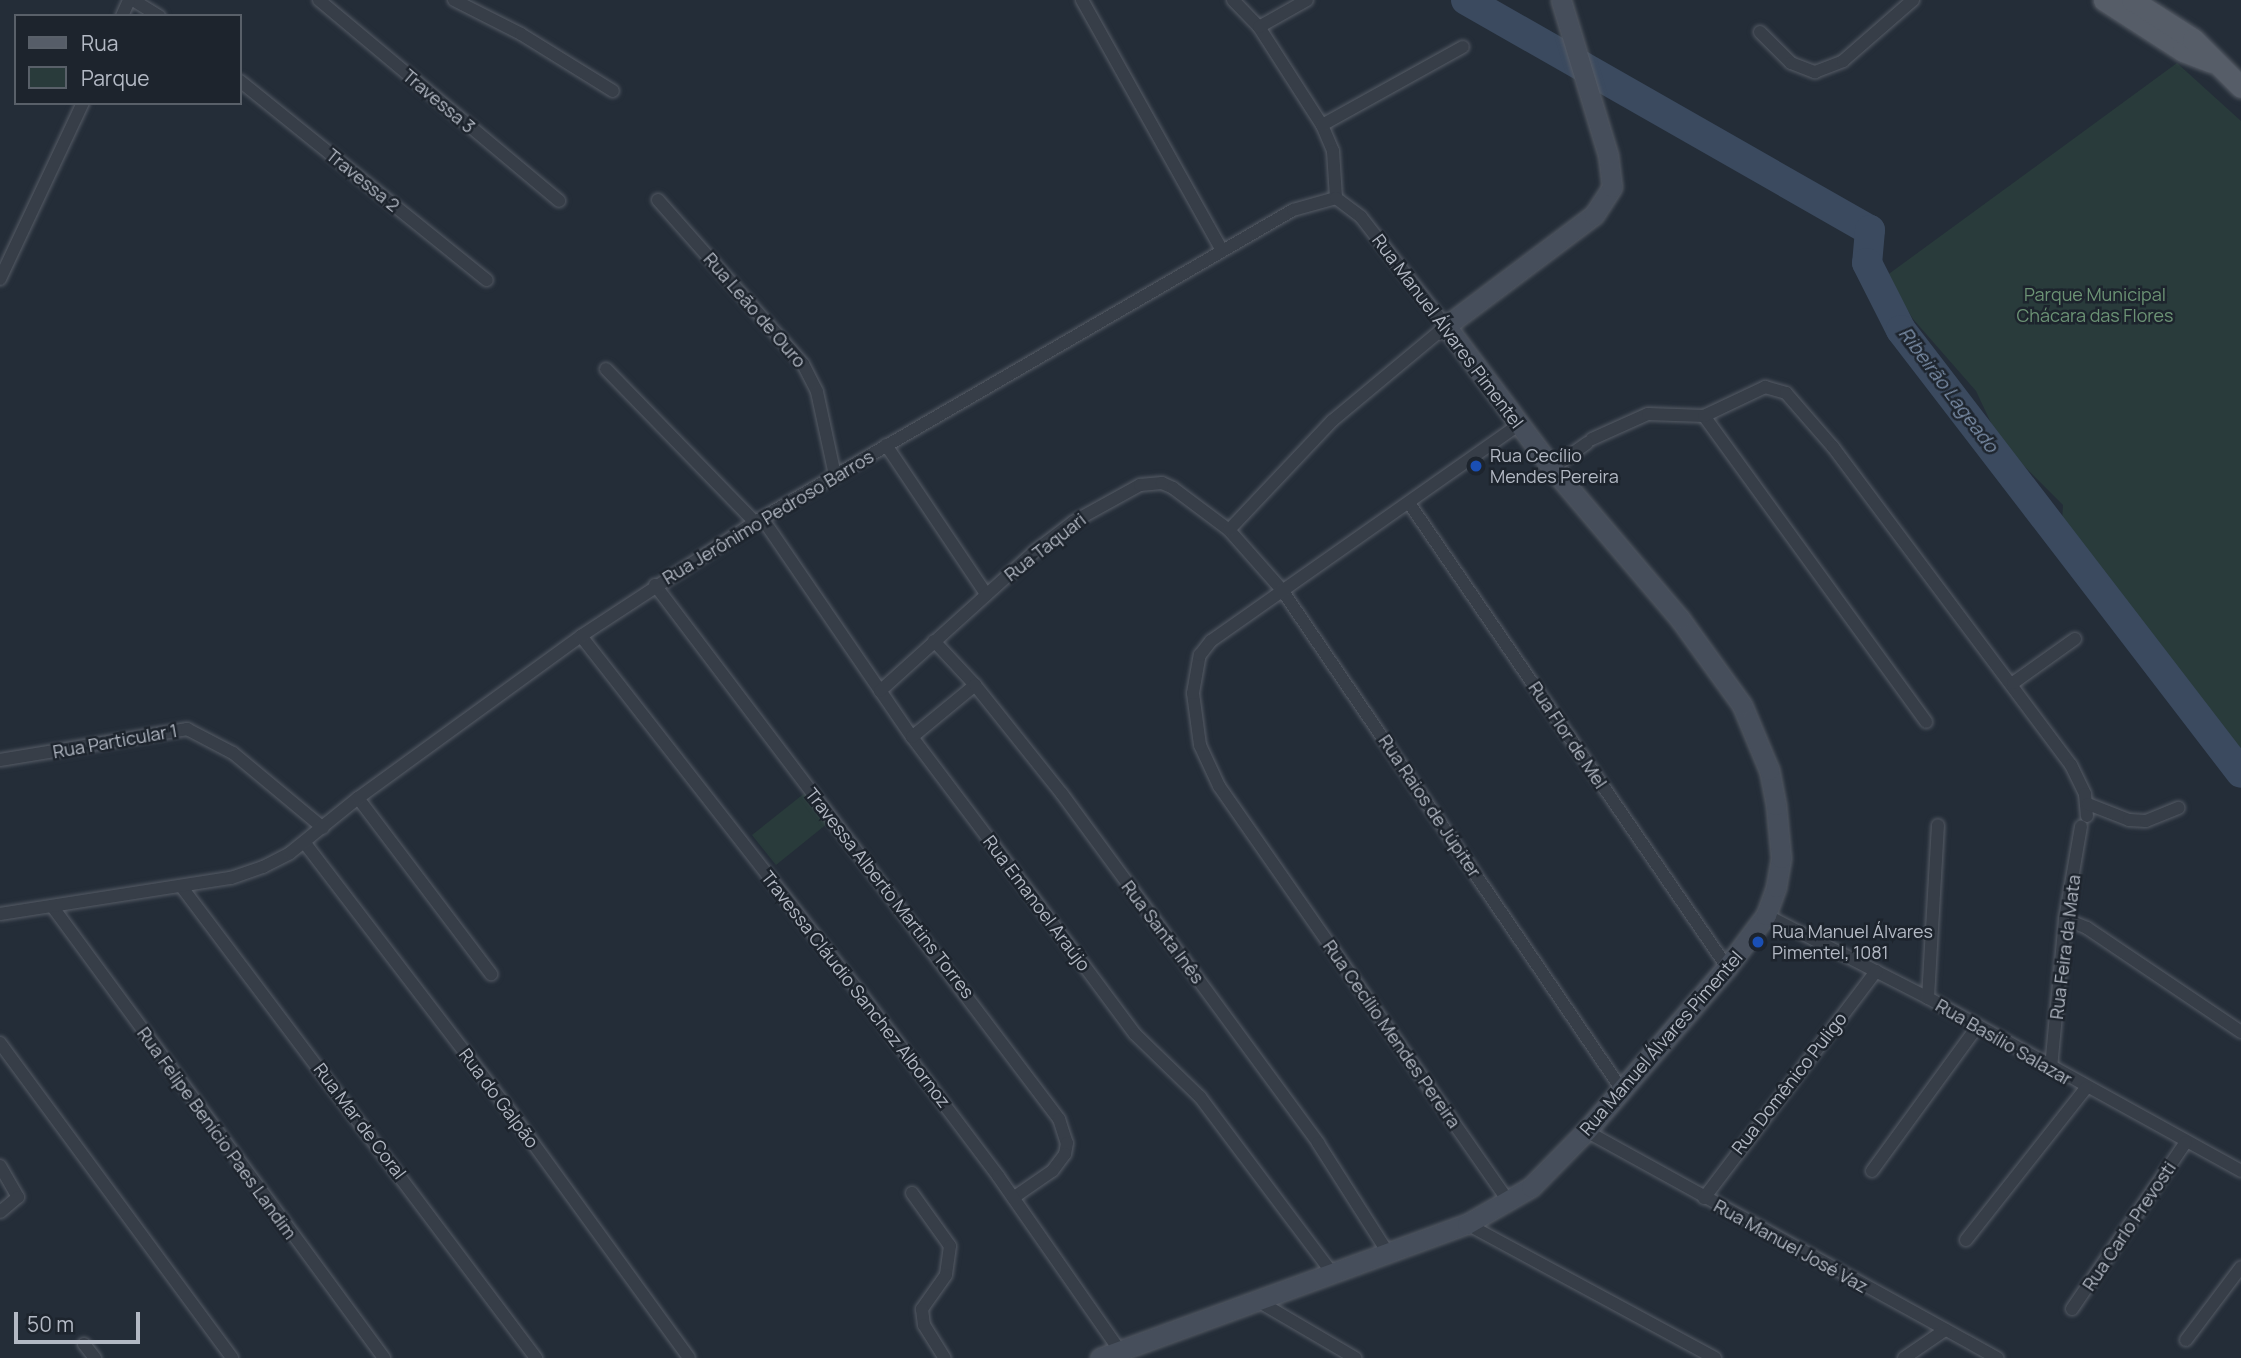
<!DOCTYPE html>
<html>
<head>
<meta charset="utf-8">
<style>
  body { margin:0 }
  #map { position:relative; width:2241px; height:1358px; overflow:hidden; background:#242d38; font-family:Manrope,sans-serif }
  div>[style] { position:absolute }
  .green>* { inset:0; background:#293b3b }
  .river>* { height:30px; margin:-15px; padding:0 15px; transform-origin:15px; border-radius:15px; background:#3b4a5f }
  .roads { filter:drop-shadow(0 0 2px #565c66) drop-shadow(0 0 2px #565c66) }
  .street>* { height:12px; margin:-6px; padding:0 6px; transform-origin:6px; border-radius:6px; background:#373e48 }
  .secondary>* { height:19px; margin:-9.5px; padding:0 9.5px; transform-origin:9.5px; border-radius:9.5px; background:#464e5b }
  .primary>* { height:21px; margin:-10.5px; padding:0 10.5px; transform-origin:10.5px; border-radius:10.5px; background:#565d68 }
  .dots>* { width:19px; height:19px; translate:-50% -50%; box-sizing:border-box; border:4px solid #1d242d; border-radius:50% }
  span { translate:-50% -50%; white-space:nowrap; text-align:center; line-height:1.15; -webkit-text-stroke:5px #1d242d; paint-order:stroke }
  .street-label { font-size:18px; color:#b3b9c4 }
  .park-label { font-size:18px; color:#6c9375 }
  .poi-label { font-size:18px; color:#b3b9c4 }
  .left { translate:0 -50%; text-align:left }
  .water-label { font-size:19px; color:#7d90aa; font-style:italic }
  .legend { position:absolute; left:14px; top:14px; width:228px; height:91px; box-sizing:border-box; background:#1d242d; border:2px solid #596069; margin:0; padding:9px 12px; list-style:none; font-size:21px; color:#b3b9c4 }
  .legend li { display:flex; align-items:center; gap:14px; height:35px }
  .legend b { width:35px; border:2px solid #596069 }
  .scale { position:absolute; left:14px; top:1312px; width:126px; height:32px; box-sizing:border-box; border:4px solid #b3b9c4; border-top:0; padding-left:9px; font-size:21px; line-height:24px; white-space:nowrap; color:#b3b9c4; -webkit-text-stroke:5px #1d242d; paint-order:stroke }
</style>
</head>
<body>
<div id="map">
  <div class="green">
    <div style="clip-path:polygon(2177px 63px,2241px 121px,2241px 750px,2202px 714px,2155px 643px,2115px 594px,2087px 575px,2075px 550px,2061px 539px,2063px 505px,2000px 442px,1976px 391px,1913px 319px,1886px 276px)"></div>
    <div style="clip-path:polygon(806px 792px,828px 823px,776px 865px,752px 835px)"></div>
  </div>
  <div class="river">
    <div style="left:1466px;top:0;width:465px;rotate:29.7deg"></div>
    <div style="left:1870px;top:230px;width:33px;rotate:95deg"></div>
    <div style="left:1867px;top:263px;width:75px;rotate:63.1deg"></div>
    <div style="left:1901px;top:330px;width:558px;rotate:52.49deg"></div>
  </div>
  <div class="roads">
    <div class="street">
      <div style="left:133px;top:0;width:31px;rotate:32deg"></div>
      <div style="left:319px;top:0;width:313px;rotate:39.9deg"></div>
      <div style="left:454px;top:0;width:75px;rotate:26.9deg"></div>
      <div style="left:521px;top:34px;width:108px;rotate:31.8deg"></div>
      <div style="left:1082px;top:0;width:287px;rotate:60.8deg"></div>
      <div style="left:1233px;top:0;width:37px;rotate:46deg"></div>
      <div style="left:1259px;top:27px;width:117px;rotate:57.3deg"></div>
      <div style="left:1322px;top:125px;width:28px;rotate:67deg"></div>
      <div style="left:1333px;top:151px;width:47px;rotate:86.3deg"></div>
      <div style="left:122px;top:16px;width:17px;rotate:-66deg"></div>
      <div style="left:1259px;top:27px;width:55px;rotate:-29.4deg"></div>
      <div style="left:1760px;top:32px;width:44px;rotate:45deg"></div>
      <div style="left:1791px;top:63px;width:26px;rotate:21deg"></div>
      <div style="left:1815px;top:72px;width:30px;rotate:-21deg"></div>
      <div style="left:1843px;top:61px;width:93px;rotate:-41.1deg"></div>
      <div style="left:240px;top:81px;width:317px;rotate:38.9deg"></div>
      <div style="left:1322px;top:125px;width:161px;rotate:-29deg"></div>
      <div style="left:658px;top:200px;width:219px;rotate:48.5deg"></div>
      <div style="left:803px;top:364px;width:31px;rotate:63deg"></div>
      <div style="left:817px;top:392px;width:85px;rotate:77.8deg"></div>
      <div style="left:0;top:279px;width:195px;rotate:-64.8deg"></div>
      <div style="left:606px;top:369px;width:214px;rotate:45.8deg"></div>
      <div style="left:1704px;top:416px;width:378px;rotate:54deg"></div>
      <div style="left:1592px;top:439px;width:61px;rotate:-24.1deg"></div>
      <div style="left:1648px;top:414px;width:56px;rotate:2deg"></div>
      <div style="left:1704px;top:416px;width:68px;rotate:-25.4deg"></div>
      <div style="left:1765px;top:387px;width:22px;rotate:16deg"></div>
      <div style="left:1786px;top:393px;width:72px;rotate:49deg"></div>
      <div style="left:1833px;top:447px;width:397px;rotate:53.2deg"></div>
      <div style="left:2071px;top:765px;width:32px;rotate:64deg"></div>
      <div style="left:2085px;top:794px;width:22px;rotate:85deg"></div>
      <div style="left:886px;top:445px;width:179px;rotate:56.1deg"></div>
      <div style="left:1552px;top:468px;width:43px;rotate:-35.5deg"></div>
      <div style="left:1409px;top:503px;width:563px;rotate:55.58deg"></div>
      <div style="left:762px;top:518px;width:265px;rotate:55.6deg"></div>
      <div style="left:912px;top:737px;width:279px;rotate:53deg"></div>
      <div style="left:1080px;top:960px;width:92px;rotate:53.4deg"></div>
      <div style="left:1135px;top:1034px;width:91px;rotate:44.1deg"></div>
      <div style="left:1200px;top:1097px;width:220px;rotate:53.1deg"></div>
      <div style="left:655px;top:585px;width:670px;rotate:52.89deg"></div>
      <div style="left:1059px;top:1119px;width:25px;rotate:72deg"></div>
      <div style="left:1067px;top:1143px;width:11px;rotate:100deg"></div>
      <div style="left:1065px;top:1154px;width:21px;rotate:127deg"></div>
      <div style="left:1052px;top:1171px;width:47px;rotate:145.3deg"></div>
      <div style="left:581px;top:636px;width:454px;rotate:52deg"></div>
      <div style="left:861px;top:994px;width:228px;rotate:53deg"></div>
      <div style="left:998px;top:1176px;width:213px;rotate:55.1deg"></div>
      <div style="left:934px;top:641px;width:60px;rotate:47deg"></div>
      <div style="left:2013px;top:683px;width:76px;rotate:-35.4deg"></div>
      <div style="left:880px;top:691px;width:209px;rotate:-42.1deg"></div>
      <div style="left:1035px;top:551px;width:48px;rotate:-37.3deg"></div>
      <div style="left:1073px;top:522px;width:77px;rotate:-28.9deg"></div>
      <div style="left:1140px;top:485px;width:22px;rotate:-5deg"></div>
      <div style="left:1162px;top:483px;width:12px;rotate:24deg"></div>
      <div style="left:1173px;top:488px;width:70px;rotate:36.9deg"></div>
      <div style="left:1229px;top:530px;width:80px;rotate:48.5deg"></div>
      <div style="left:1282px;top:590px;width:605px;rotate:55.78deg"></div>
      <div style="left:912px;top:737px;width:82px;rotate:-39.5deg"></div>
      <div style="left:975px;top:685px;width:139px;rotate:51.4deg"></div>
      <div style="left:1062px;top:794px;width:433px;rotate:53.7deg"></div>
      <div style="left:1318px;top:1143px;width:130px;rotate:57.5deg"></div>
      <div style="left:0;top:760px;width:190px;rotate:-9.4deg"></div>
      <div style="left:187px;top:729px;width:52px;rotate:27.6deg"></div>
      <div style="left:233px;top:753px;width:117px;rotate:39.8deg"></div>
      <div style="left:358px;top:798px;width:221px;rotate:52.9deg"></div>
      <div style="left:2088px;top:804px;width:44px;rotate:21.3deg"></div>
      <div style="left:2129px;top:820px;width:17px;rotate:3deg"></div>
      <div style="left:2146px;top:821px;width:35px;rotate:-22deg"></div>
      <div style="left:304px;top:842px;width:337px;rotate:52.6deg"></div>
      <div style="left:509px;top:1110px;width:306px;rotate:54deg"></div>
      <div style="left:181px;top:886px;width:591px;rotate:53.05deg"></div>
      <div style="left:52px;top:906px;width:561px;rotate:53.7deg"></div>
      <div style="left:0;top:914px;width:234px;rotate:-8.9deg"></div>
      <div style="left:231px;top:878px;width:34px;rotate:-19deg"></div>
      <div style="left:263px;top:867px;width:30px;rotate:-27deg"></div>
      <div style="left:290px;top:853px;width:87px;rotate:-39deg"></div>
      <div style="left:358px;top:798px;width:276px;rotate:-36deg"></div>
      <div style="left:581px;top:636px;width:208px;rotate:-33.2deg"></div>
      <div style="left:755px;top:522px;width:622px;rotate:-30.11deg"></div>
      <div style="left:1293px;top:210px;width:45px;rotate:-15.6deg"></div>
      <div style="left:1336px;top:198px;width:31px;rotate:37deg"></div>
      <div style="left:1361px;top:217px;width:138px;rotate:52.1deg"></div>
      <div style="left:1446px;top:326px;width:148px;rotate:140.2deg"></div>
      <div style="left:1332px;top:421px;width:150px;rotate:133.4deg"></div>
      <div style="left:1766px;top:915px;width:182px;rotate:27.1deg"></div>
      <div style="left:1928px;top:998px;width:358px;rotate:28.9deg"></div>
      <div style="left:2065px;top:919px;width:24px;rotate:22deg"></div>
      <div style="left:2087px;top:928px;width:186px;rotate:34deg"></div>
      <div style="left:1928px;top:998px;width:173px;rotate:-86.7deg"></div>
      <div style="left:0;top:1043px;width:391px;rotate:53.6deg"></div>
      <div style="left:2051px;top:1068px;width:150px;rotate:-84.6deg"></div>
      <div style="left:2065px;top:919px;width:94px;rotate:-80.2deg"></div>
      <div style="left:1586px;top:1131px;width:470px;rotate:28.9deg"></div>
      <div style="left:0;top:1166px;width:36px;rotate:60deg"></div>
      <div style="left:18px;top:1197px;width:23px;rotate:140deg"></div>
      <div style="left:1872px;top:1171px;width:178px;rotate:-53.9deg"></div>
      <div style="left:912px;top:1193px;width:65px;rotate:54.4deg"></div>
      <div style="left:950px;top:1246px;width:29px;rotate:98deg"></div>
      <div style="left:946px;top:1275px;width:42px;rotate:125.2deg"></div>
      <div style="left:922px;top:1309px;width:16px;rotate:83deg"></div>
      <div style="left:924px;top:1325px;width:39px;rotate:58deg"></div>
      <div style="left:1704px;top:1198px;width:285px;rotate:-52.8deg"></div>
      <div style="left:1509px;top:1202px;width:507px;rotate:-124.88deg"></div>
      <div style="left:1219px;top:786px;width:45px;rotate:-114.9deg"></div>
      <div style="left:1200px;top:745px;width:52px;rotate:-97.7deg"></div>
      <div style="left:1193px;top:693px;width:39px;rotate:-80deg"></div>
      <div style="left:1200px;top:655px;width:18px;rotate:-52deg"></div>
      <div style="left:1211px;top:641px;width:378px;rotate:-35.1deg"></div>
      <div style="left:1467px;top:1224px;width:282px;rotate:28.4deg"></div>
      <div style="left:1966px;top:1240px;width:194px;rotate:-51.7deg"></div>
      <div style="left:1258px;top:1301px;width:113px;rotate:30.4deg"></div>
      <div style="left:2072px;top:1309px;width:202px;rotate:-55.7deg"></div>
      <div style="left:2186px;top:1340px;width:91px;rotate:-53deg"></div>
      <div style="left:84px;top:1344px;width:18px;rotate:52deg"></div>
      <div style="left:1904px;top:1358px;width:50px;rotate:-34.3deg"></div>
    </div>
    <div class="secondary">
      <div style="left:1100px;top:1358px;width:391px;rotate:-20.1deg"></div>
      <div style="left:1467px;top:1224px;width:74px;rotate:-30deg"></div>
      <div style="left:1531px;top:1187px;width:78px;rotate:-45.5deg"></div>
      <div style="left:1586px;top:1131px;width:216px;rotate:-49.3deg"></div>
      <div style="left:1727px;top:967px;width:65px;rotate:-53.1deg"></div>
      <div style="left:1766px;top:915px;width:30px;rotate:-70deg"></div>
      <div style="left:1776px;top:887px;width:29px;rotate:-80deg"></div>
      <div style="left:1781px;top:858px;width:53px;rotate:-95.4deg"></div>
      <div style="left:1776px;top:805px;width:36px;rotate:-101deg"></div>
      <div style="left:1769px;top:770px;width:70px;rotate:-112.6deg"></div>
      <div style="left:1742px;top:705px;width:106px;rotate:-125.8deg"></div>
      <div style="left:1680px;top:619px;width:198px;rotate:-130.3deg"></div>
      <div style="left:1552px;top:468px;width:177px;rotate:-126.7deg"></div>
      <div style="left:1446px;top:326px;width:185px;rotate:-36.9deg"></div>
      <div style="left:1594px;top:215px;width:33px;rotate:-57deg"></div>
      <div style="left:1612px;top:187px;width:32px;rotate:-97deg"></div>
      <div style="left:1608px;top:155px;width:162px;rotate:-106.9deg"></div>
    </div>
    <div class="primary">
      <div style="left:2104px;top:0;width:94px;rotate:32.8deg"></div>
      <div style="left:2183px;top:51px;width:30px;rotate:21deg"></div>
      <div style="left:2132px;top:0;width:72px;rotate:32.6deg"></div>
      <div style="left:2193px;top:39px;width:68px;rotate:45deg"></div>
    </div>
  </div>
  <div class="dots">
    <div style="left:1476px;top:466px;background:#1a4fb4"></div>
    <div style="left:1758px;top:942px;background:#1a4fb4"></div>
  </div>
  <div class="street-label">
    <span style="left:439px;top:101px;rotate:40deg">Travessa 3</span>
    <span style="left:363px;top:180px;rotate:39deg">Travessa 2</span>
    <span style="left:755px;top:310px;rotate:49deg">Rua Leão de Ouro</span>
    <span style="left:1448px;top:331px;rotate:53deg">Rua Manuel Álvares Pimentel</span>
    <span style="left:768px;top:517px;rotate:-31deg">Rua Jerônimo Pedroso Barros</span>
    <span style="left:1045px;top:547px;rotate:-38deg">Rua Taquari</span>
    <span style="left:1568px;top:735px;rotate:56deg">Rua Flor de Mel</span>
    <span style="left:115px;top:741px;rotate:-10deg">Rua Particular 1</span>
    <span style="left:1430px;top:806px;rotate:56deg">Rua Raios de Júpiter</span>
    <span style="left:890px;top:893px;rotate:52deg">Travessa Alberto Martins Torres</span>
    <span style="left:1037px;top:903px;rotate:53deg">Rua Emanoel Araújo</span>
    <span style="left:1163px;top:932px;rotate:53deg">Rua Santa Inês</span>
    <span style="left:2065px;top:947px;rotate:-83deg">Rua Feira da Mata</span>
    <span style="left:856px;top:989px;rotate:52deg">Travessa Cláudio Sanchez Albornoz</span>
    <span style="left:1392px;top:1034px;rotate:55deg">Rua Cecílio Mendes Pereira</span>
    <span style="left:2004px;top:1042px;rotate:30deg">Rua Basílio Salazar</span>
    <span style="left:1661px;top:1043px;rotate:-49deg">Rua Manuel Álvares Pimentel</span>
    <span style="left:1789px;top:1083px;rotate:-52deg">Rua Domênico Puligo</span>
    <span style="left:499px;top:1098px;rotate:53deg">Rua do Galpão</span>
    <span style="left:360px;top:1121px;rotate:53deg">Rua Mar de Coral</span>
    <span style="left:217px;top:1133px;rotate:54deg">Rua Felipe Benício Paes Landim</span>
    <span style="left:2129px;top:1226px;rotate:-56deg">Rua Carlo Prevosti</span>
    <span style="left:1791px;top:1246px;rotate:29deg">Rua Manuel José Vaz</span>
  </div>
  <div class="park-label">
    <span style="left:2095px;top:305px">Parque Municipal<br>Chácara das Flores</span>
  </div>
  <div class="poi-label">
    <span class="left" style="left:1490px;top:466px">Rua Cecílio<br>Mendes Pereira</span>
    <span class="left" style="left:1772px;top:942px">Rua Manuel Álvares<br>Pimentel, 1081</span>
  </div>
  <div class="water-label">
    <span style="left:1948px;top:390px;rotate:53deg">Ribeirão Lageado</span>
  </div>
  <ul class="legend">
  <li><b style="height:9px;background:#565d68"></b>Rua</li>
  <li><b style="height:19px;background:#293b3b"></b>Parque</li>
  </ul>
  <div class="scale">50 m</div>
</div>
</body>
</html>
